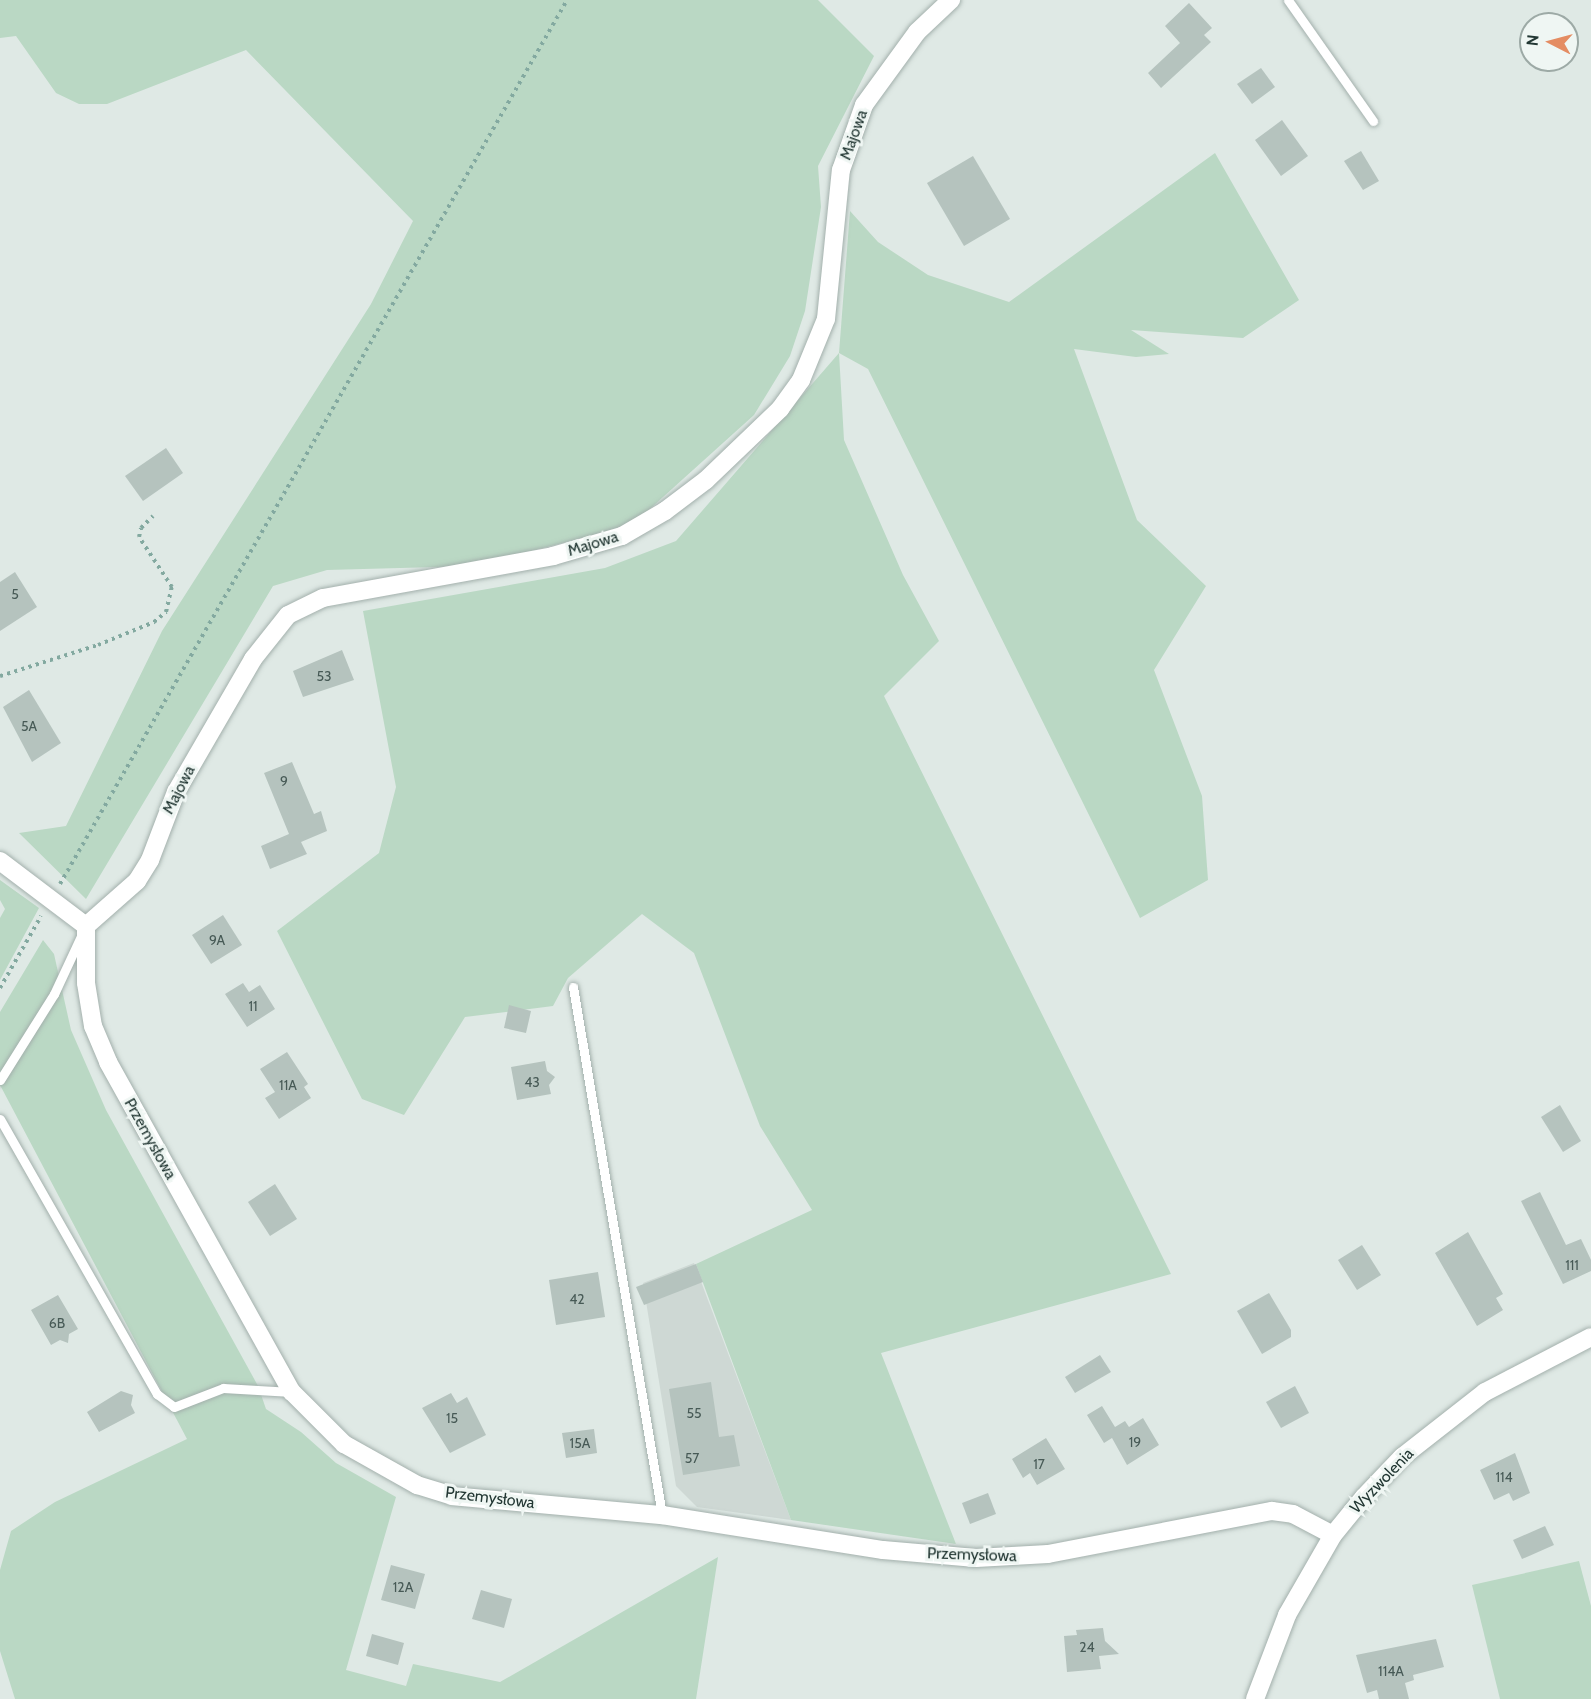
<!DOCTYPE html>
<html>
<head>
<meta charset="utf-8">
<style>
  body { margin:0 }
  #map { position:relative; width:1591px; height:1699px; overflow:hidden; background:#dfe9e5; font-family:Cabin,sans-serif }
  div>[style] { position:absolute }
  .built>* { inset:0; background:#ced8d4 }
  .green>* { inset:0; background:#bad8c4 }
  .building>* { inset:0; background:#b5c3be }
  .path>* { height:4px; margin-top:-2px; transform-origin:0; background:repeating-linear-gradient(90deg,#83a9a0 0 3px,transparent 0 7.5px) }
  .roads { filter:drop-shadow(0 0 2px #a3b0ac) drop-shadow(0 0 2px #a3b0ac) }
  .service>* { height:9px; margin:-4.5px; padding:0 4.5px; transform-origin:4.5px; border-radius:4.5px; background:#fff }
  .minor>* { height:18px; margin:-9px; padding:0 9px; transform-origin:9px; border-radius:9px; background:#fff }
  .tertiary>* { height:18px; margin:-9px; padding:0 9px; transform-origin:9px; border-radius:9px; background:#fff }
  span { translate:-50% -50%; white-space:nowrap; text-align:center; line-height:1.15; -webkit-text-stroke:6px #eff6f3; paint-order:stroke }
  .number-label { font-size:14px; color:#475a56 }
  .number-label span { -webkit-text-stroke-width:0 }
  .street-label { font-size:16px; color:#223733 }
  .north { position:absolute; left:1519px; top:12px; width:60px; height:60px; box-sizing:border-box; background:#eff6f3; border:2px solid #9daaa6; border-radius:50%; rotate:276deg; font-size:16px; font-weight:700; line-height:24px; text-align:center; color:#223733 }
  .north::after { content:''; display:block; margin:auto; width:21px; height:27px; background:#e48c62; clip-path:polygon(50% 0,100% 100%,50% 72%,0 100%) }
</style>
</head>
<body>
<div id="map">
  <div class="built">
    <div style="clip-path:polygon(694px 1263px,791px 1520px,697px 1507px,676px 1486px,643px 1283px)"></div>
  </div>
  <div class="green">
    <div style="clip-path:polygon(0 0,818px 0,874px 56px,818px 166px,821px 207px,805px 311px,790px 356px,754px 415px,632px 525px,473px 566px,327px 570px,273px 586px,86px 899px,19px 833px,66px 826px,162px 631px,371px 304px,413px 221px,246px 50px,107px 104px,79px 104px,56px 93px,16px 36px,0 38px)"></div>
    <div style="clip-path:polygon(1215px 153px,1299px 300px,1243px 338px,1131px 330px,1169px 354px,1136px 357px,1074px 349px,1137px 520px,1206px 586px,1154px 670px,1202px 796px,1208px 880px,1140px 918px,868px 369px,839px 353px,844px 440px,903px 575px,939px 641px,884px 696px,1171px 1274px,881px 1353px,956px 1544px,791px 1520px,696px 1264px,812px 1210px,760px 1126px,694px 953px,642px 914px,568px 978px,553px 1006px,465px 1017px,404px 1115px,362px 1099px,277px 931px,379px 853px,396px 787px,363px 611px,605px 568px,676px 541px,839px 353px,850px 211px,878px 242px,928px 275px,1009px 302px)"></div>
    <div style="clip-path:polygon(0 880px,39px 908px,0 980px,0 918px,5px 909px,0 900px)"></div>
    <div style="clip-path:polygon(43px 940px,54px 954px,71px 1030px,106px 1110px,258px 1386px,266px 1409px,301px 1432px,336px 1463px,396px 1497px,346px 1670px,406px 1686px,413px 1664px,500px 1682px,718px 1557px,696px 1699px,15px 1699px,0 1651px,0 1570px,11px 1531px,55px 1502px,187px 1439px,0 1085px,0 1012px)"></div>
    <div style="clip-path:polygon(1579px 1561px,1591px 1606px,1591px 1699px,1500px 1699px,1472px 1585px)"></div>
  </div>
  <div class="building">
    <div style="clip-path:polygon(1189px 3px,1212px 28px,1204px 35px,1211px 42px,1161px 88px,1148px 73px,1180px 43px,1165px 26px)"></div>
    <div style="clip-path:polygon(1261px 68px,1275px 87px,1252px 104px,1237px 84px)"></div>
    <div style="clip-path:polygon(1282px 120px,1308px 156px,1281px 176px,1255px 140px)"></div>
    <div style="clip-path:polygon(1361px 151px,1379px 181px,1363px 190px,1344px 161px)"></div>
    <div style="clip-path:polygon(973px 156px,1010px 219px,964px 246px,927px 183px)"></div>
    <div style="clip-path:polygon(166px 448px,183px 473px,143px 501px,125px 476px)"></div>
    <div style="clip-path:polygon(15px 572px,37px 607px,0 631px,0 582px)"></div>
    <div style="clip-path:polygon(342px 650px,354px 680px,303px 697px,293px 671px)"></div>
    <div style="clip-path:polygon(29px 690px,61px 743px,32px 762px,3px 707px)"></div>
    <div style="clip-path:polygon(292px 762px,314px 814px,321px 811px,327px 831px,301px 842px,307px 854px,270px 869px,261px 846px,289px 834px,264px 773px)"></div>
    <div style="clip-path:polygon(223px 915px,242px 945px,211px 964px,192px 935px)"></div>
    <div style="clip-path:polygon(243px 983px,249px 992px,260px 985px,275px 1009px,247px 1027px,225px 994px)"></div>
    <div style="clip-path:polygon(509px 1005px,531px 1011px,526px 1033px,504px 1028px)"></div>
    <div style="clip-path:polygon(287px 1052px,308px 1084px,304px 1087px,311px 1098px,279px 1119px,265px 1098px,275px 1092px,260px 1069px)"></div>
    <div style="clip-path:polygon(545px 1061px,547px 1071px,555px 1077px,549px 1085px,551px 1094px,517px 1100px,511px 1067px)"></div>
    <div style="clip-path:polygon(1560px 1105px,1581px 1141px,1563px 1152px,1541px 1117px)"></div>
    <div style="clip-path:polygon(275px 1184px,297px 1219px,270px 1236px,248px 1202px)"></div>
    <div style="clip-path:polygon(1540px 1192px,1566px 1245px,1581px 1239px,1591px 1260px,1591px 1271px,1563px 1284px,1521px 1201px)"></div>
    <div style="clip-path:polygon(1468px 1232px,1503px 1294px,1496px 1298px,1503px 1310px,1477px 1326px,1435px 1253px)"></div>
    <div style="clip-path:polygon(1362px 1245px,1381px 1275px,1357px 1290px,1338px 1260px)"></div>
    <div style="clip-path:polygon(696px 1264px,703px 1282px,644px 1305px,636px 1287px)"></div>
    <div style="clip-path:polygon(598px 1272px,605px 1317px,556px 1325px,549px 1280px)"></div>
    <div style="clip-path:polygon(1269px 1293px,1291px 1330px,1291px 1337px,1262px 1354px,1237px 1311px)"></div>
    <div style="clip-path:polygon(58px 1295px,78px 1329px,69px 1334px,68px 1343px,60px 1340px,51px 1345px,31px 1310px)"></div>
    <div style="clip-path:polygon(1100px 1355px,1111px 1372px,1075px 1393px,1065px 1377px)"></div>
    <div style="clip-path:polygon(711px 1382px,719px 1437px,734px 1435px,740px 1466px,683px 1475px,669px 1389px)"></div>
    <div style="clip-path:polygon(1295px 1386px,1309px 1413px,1281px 1428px,1266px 1402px)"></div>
    <div style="clip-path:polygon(121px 1391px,133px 1395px,131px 1405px,135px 1413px,99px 1432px,87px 1412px)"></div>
    <div style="clip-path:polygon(451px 1393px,457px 1403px,467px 1397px,486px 1435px,450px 1453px,422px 1408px)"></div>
    <div style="clip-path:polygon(1102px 1406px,1115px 1427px,1125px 1421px,1129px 1427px,1143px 1418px,1159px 1445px,1127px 1465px,1112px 1438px,1104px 1443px,1087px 1415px)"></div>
    <div style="clip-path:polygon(594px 1429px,597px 1453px,566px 1458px,562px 1433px)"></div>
    <div style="clip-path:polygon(1046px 1438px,1065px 1469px,1037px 1485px,1030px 1473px,1023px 1478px,1012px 1459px)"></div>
    <div style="clip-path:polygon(1515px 1453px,1530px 1493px,1513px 1501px,1509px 1493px,1494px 1500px,1480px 1470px)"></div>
    <div style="clip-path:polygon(988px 1493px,996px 1514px,970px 1524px,962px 1503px)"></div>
    <div style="clip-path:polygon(1545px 1526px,1554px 1545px,1522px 1559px,1513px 1540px)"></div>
    <div style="clip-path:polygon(391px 1565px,425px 1574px,415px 1609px,381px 1600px)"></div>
    <div style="clip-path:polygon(481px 1590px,512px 1599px,504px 1628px,472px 1619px)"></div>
    <div style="clip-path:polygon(1103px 1628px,1105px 1641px,1119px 1654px,1099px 1656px,1101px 1669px,1067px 1672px,1064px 1636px,1077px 1635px,1076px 1630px)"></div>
    <div style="clip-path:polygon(372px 1634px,404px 1643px,398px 1665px,366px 1656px)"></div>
    <div style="clip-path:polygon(1436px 1639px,1444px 1667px,1413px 1675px,1414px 1680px,1405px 1683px,1409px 1699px,1379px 1699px,1377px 1690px,1367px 1693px,1356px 1655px)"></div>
  </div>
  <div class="path">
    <div style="left:0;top:676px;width:103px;rotate:-17.6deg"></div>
    <div style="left:98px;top:645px;width:61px;rotate:-22.3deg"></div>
    <div style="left:154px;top:622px;width:16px;rotate:-40deg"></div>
    <div style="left:166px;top:612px;width:26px;rotate:-77deg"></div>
    <div style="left:172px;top:587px;width:60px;rotate:-123.4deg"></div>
    <div style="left:139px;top:537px;width:9px;rotate:-77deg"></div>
    <div style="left:141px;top:528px;width:17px;rotate:-45deg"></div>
    <div style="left:60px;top:884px;width:1019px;rotate:-60.16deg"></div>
    <div style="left:0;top:988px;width:83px;rotate:-60.3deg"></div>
  </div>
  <div class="roads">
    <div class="service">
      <div style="left:1288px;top:0;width:148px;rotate:54.9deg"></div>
      <div style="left:573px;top:987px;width:535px;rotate:80.43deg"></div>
      <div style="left:0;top:1080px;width:102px;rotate:-57.9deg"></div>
      <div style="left:54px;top:994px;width:66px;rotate:-65deg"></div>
      <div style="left:0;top:1119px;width:317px;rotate:60.3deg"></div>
      <div style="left:157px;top:1394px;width:21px;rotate:37deg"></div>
      <div style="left:174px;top:1407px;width:53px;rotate:-21.2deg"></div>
      <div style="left:223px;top:1388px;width:69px;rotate:3.3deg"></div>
    </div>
    <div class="minor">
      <div style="left:0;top:861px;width:108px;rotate:37.1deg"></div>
      <div style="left:86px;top:926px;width:57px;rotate:90deg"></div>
      <div style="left:86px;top:983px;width:44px;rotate:80.8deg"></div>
      <div style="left:93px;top:1026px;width:39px;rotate:67deg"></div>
      <div style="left:108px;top:1062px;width:378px;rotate:60.9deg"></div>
      <div style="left:292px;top:1392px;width:74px;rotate:45deg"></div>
      <div style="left:344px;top:1444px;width:84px;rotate:29.3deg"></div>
      <div style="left:417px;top:1485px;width:37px;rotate:17deg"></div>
      <div style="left:452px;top:1496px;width:211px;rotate:5.2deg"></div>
      <div style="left:662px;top:1515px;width:224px;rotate:9deg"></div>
      <div style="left:883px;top:1550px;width:93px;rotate:4.9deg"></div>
      <div style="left:976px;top:1558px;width:72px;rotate:-3.2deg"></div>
      <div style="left:1048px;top:1554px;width:228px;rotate:-10.9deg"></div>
      <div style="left:1272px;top:1511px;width:21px;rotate:8deg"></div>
      <div style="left:1293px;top:1514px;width:45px;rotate:27.7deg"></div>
      <div style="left:86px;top:926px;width:68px;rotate:-41.4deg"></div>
      <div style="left:137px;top:881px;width:25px;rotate:-58deg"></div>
      <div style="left:150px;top:860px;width:73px;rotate:-69.1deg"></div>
      <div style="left:176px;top:792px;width:154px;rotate:-59.9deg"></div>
      <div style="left:253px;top:659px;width:56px;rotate:-51.5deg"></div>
      <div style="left:288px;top:615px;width:39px;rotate:-26deg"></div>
      <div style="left:323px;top:598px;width:234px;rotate:-10.3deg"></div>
      <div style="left:553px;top:556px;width:72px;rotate:-16.2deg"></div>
      <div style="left:622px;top:536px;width:50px;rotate:-30.2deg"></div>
      <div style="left:665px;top:511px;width:51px;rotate:-37.1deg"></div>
      <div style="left:706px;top:480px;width:103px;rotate:-43.8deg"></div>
      <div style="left:780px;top:409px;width:36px;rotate:-54deg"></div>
      <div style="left:801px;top:380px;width:66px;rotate:-67.7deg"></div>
      <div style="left:826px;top:319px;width:150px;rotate:-84.3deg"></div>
      <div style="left:841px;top:170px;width:69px;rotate:-70.5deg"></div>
      <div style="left:864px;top:105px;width:90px;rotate:-54deg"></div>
      <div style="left:917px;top:32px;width:47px;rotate:-43.3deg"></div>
    </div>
    <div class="tertiary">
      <div style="left:1255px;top:1699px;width:90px;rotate:-69.1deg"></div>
      <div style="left:1287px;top:1615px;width:92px;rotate:-60.1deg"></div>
      <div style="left:1333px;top:1535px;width:49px;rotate:-50.8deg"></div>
      <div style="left:1364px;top:1497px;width:55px;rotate:-46.5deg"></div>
      <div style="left:1402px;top:1457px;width:105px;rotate:-38.1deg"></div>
      <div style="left:1485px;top:1392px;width:119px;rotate:-27.4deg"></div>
    </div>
  </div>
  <div class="number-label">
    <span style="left:15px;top:594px">5</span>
    <span style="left:324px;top:676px">53</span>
    <span style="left:29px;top:726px">5A</span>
    <span style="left:284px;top:781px">9</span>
    <span style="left:217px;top:940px">9A</span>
    <span style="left:253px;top:1006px">11</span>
    <span style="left:532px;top:1082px">43</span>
    <span style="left:288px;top:1085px">11A</span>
    <span style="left:1572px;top:1265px">111</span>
    <span style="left:577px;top:1299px">42</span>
    <span style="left:57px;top:1323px">6B</span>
    <span style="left:694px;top:1413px">55</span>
    <span style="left:452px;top:1418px">15</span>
    <span style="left:1135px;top:1442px">19</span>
    <span style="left:580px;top:1443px">15A</span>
    <span style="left:692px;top:1458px">57</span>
    <span style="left:1039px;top:1464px">17</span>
    <span style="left:1504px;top:1477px">114</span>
    <span style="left:403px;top:1587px">12A</span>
    <span style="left:1087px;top:1647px">24</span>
    <span style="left:1391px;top:1671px">114A</span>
  </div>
  <div class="street-label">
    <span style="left:854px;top:135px;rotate:-70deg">Majowa</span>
    <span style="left:593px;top:544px;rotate:-17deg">Majowa</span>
    <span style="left:179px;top:790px;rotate:-63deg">Majowa</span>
    <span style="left:150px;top:1139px;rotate:61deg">Przemysłowa</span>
    <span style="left:1382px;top:1481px;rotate:-46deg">Wyzwolenia</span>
    <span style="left:490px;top:1498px;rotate:7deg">Przemysłowa</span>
    <span style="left:972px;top:1555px;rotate:2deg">Przemysłowa</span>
  </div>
  <div class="north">N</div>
</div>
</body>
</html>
